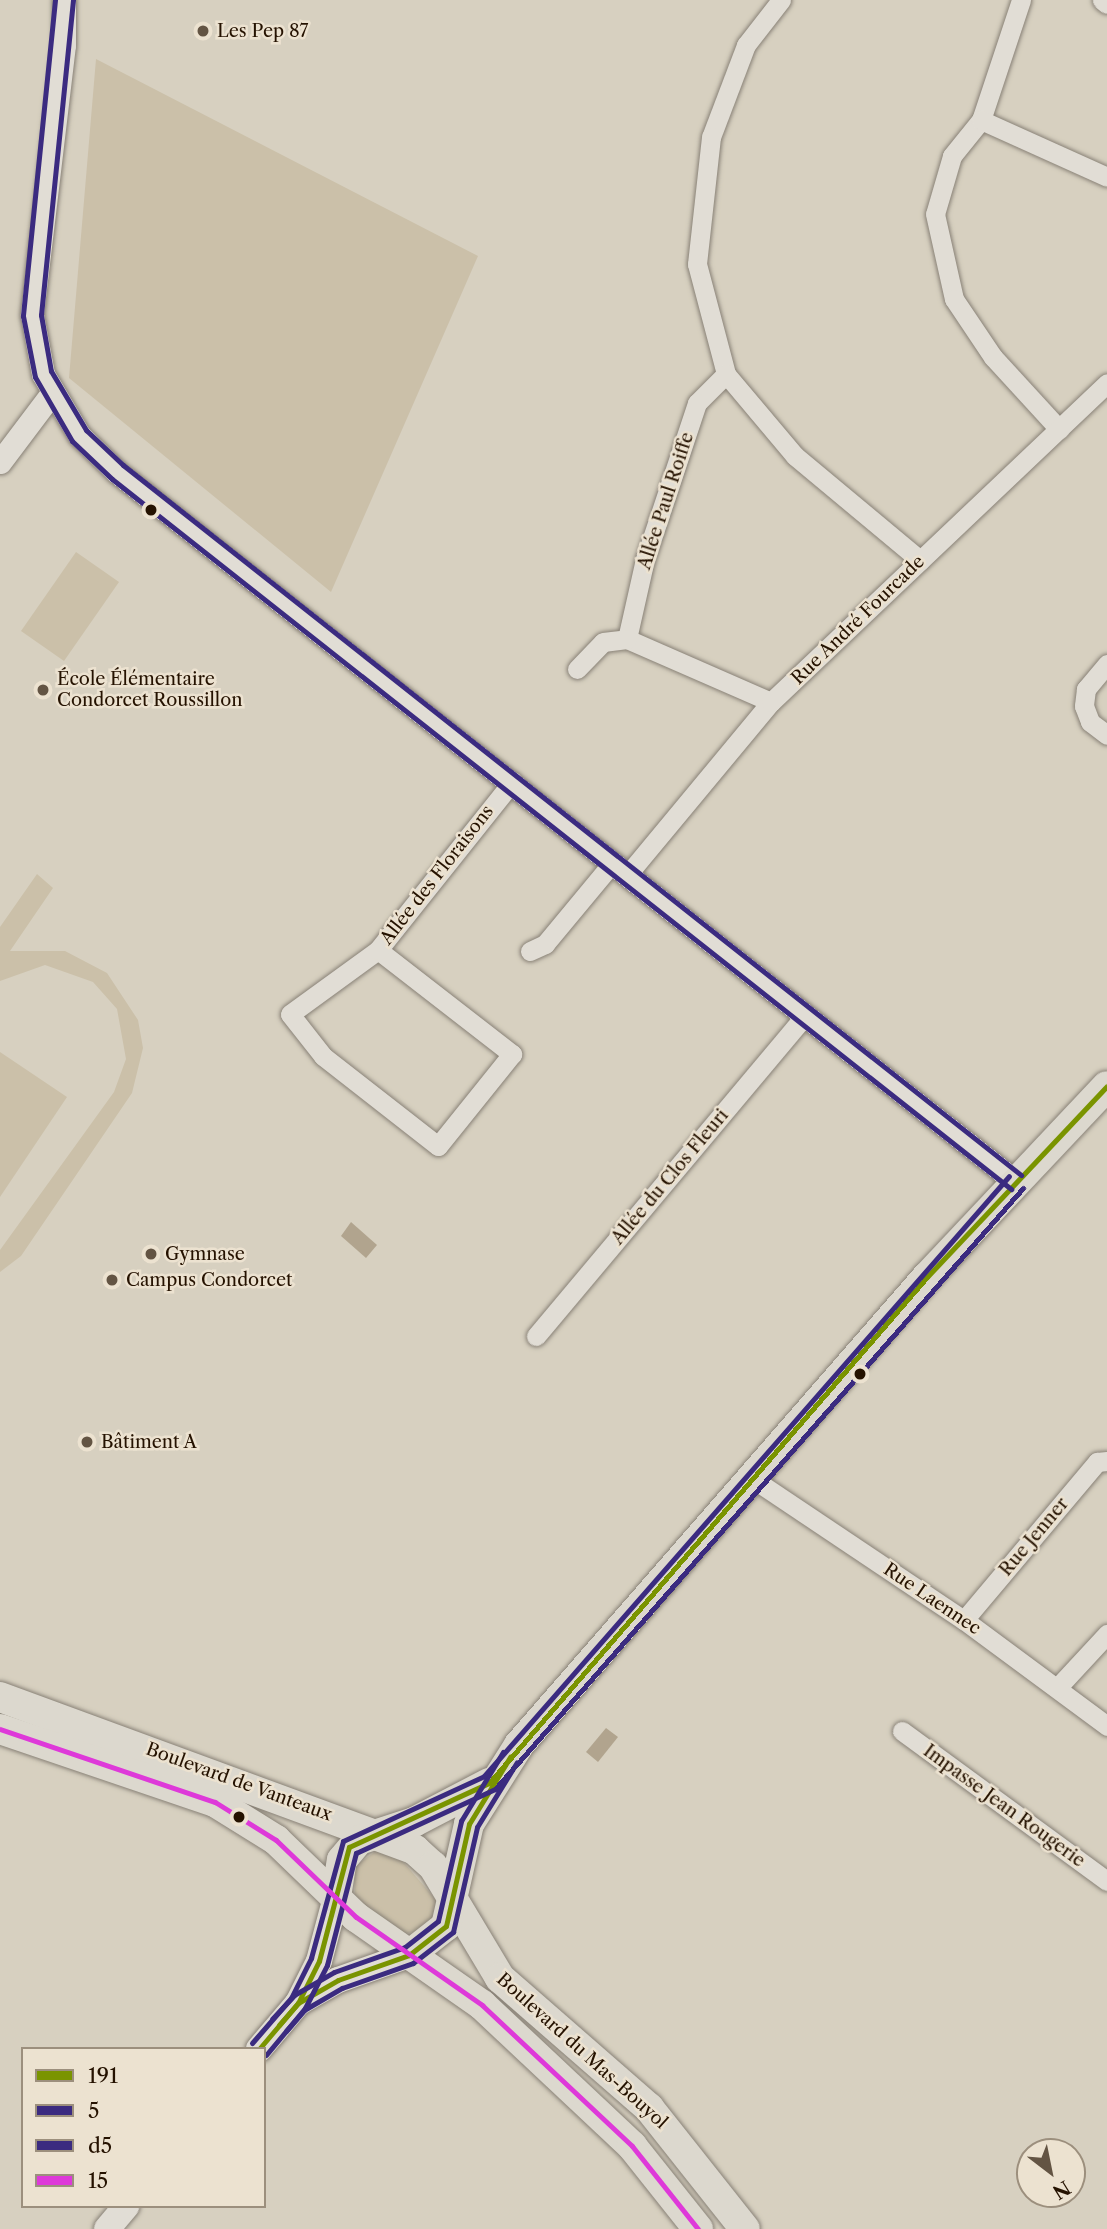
<!DOCTYPE html>
<html>
<head>
<meta charset="utf-8">
<style>
  body { margin:0 }
  #map { position:relative; width:1107px; height:2229px; overflow:hidden; background:#d7d0c0; font-family:"Libre Caslon Text",serif }
  div>[style] { position:absolute }
  .green>* { inset:0; background:#cbc0a9 }
  .water>* { inset:0; background:#b1a48e }
  .roads { filter:drop-shadow(0 0 2px #888176) drop-shadow(0 0 2px #888176) }
  .minor>* { height:19px; margin:-9.5px; padding:0 9.5px; transform-origin:9.5px; border-radius:9.5px; background:#e1ddd5 }
  .tertiary>* { height:23px; margin:-11.5px; padding:0 11.5px; transform-origin:11.5px; border-radius:11.5px; background:#e1ddd5 }
  .secondary>* { height:26px; margin:-13px; padding:0 13px; transform-origin:13px; border-radius:13px; background:#e1ddd5 }
  .primary>* { height:30px; margin:-15px; padding:0 15px; transform-origin:15px; border-radius:15px; background:#dcd8ce }
  .bus-1>* { height:5px; margin:-2.5px; padding:0 2.5px; transform-origin:2.5px; border-radius:2.5px; background:#7a9400 }
  .bus-2>* { height:5px; margin:-2.5px; padding:0 2.5px; transform-origin:2.5px; border-radius:2.5px; background:#3b2b80 }
  .bus-3>* { height:5px; margin:-2.5px; padding:0 2.5px; transform-origin:2.5px; border-radius:2.5px; background:#3b2b80 }
  .bus-4>* { height:5px; margin:-2.5px; padding:0 2.5px; transform-origin:2.5px; border-radius:2.5px; background:#de39d9 }
  .dots>* { width:19px; height:19px; translate:-50% -50%; box-sizing:border-box; border:4px solid #ece2d0; border-radius:50% }
  span { translate:-50% -50%; white-space:nowrap; text-align:center; line-height:1.15; -webkit-text-stroke:5px #ece2d0; paint-order:stroke }
  .poi-label { font-size:18px; color:#251200 }
  .left { translate:0 -50%; text-align:left }
  .street-label { font-size:18px; color:#251200 }
  .legend { position:absolute; left:21px; top:2047px; width:245px; height:161px; box-sizing:border-box; background:#ece2d0; border:2px solid #9c8f7d; margin:0; padding:9px 12px; list-style:none; font-size:21px; color:#251200 }
  .legend li { display:flex; align-items:center; gap:14px; height:35px }
  .legend b { width:35px; border:2px solid #9c8f7d }
  .north { position:absolute; left:1016px; top:2138px; width:70px; height:70px; box-sizing:border-box; background:#ece2d0; border:2px solid #9c8f7d; border-radius:50%; rotate:148deg; font-size:19px; font-weight:700; line-height:28px; text-align:center; color:#251200 }
  .north::after { content:''; display:block; margin:auto; width:24px; height:32px; background:#635443; clip-path:polygon(50% 0,100% 100%,50% 72%,0 100%) }
</style>
</head>
<body>
<div id="map">
  <div class="green">
    <div style="clip-path:polygon(96px 59px,478px 256px,331px 592px,69px 378px)"></div>
    <div style="clip-path:polygon(76px 552px,119px 582px,64px 661px,21px 631px)"></div>
    <div style="clip-path:polygon(37px 874px,53px 888px,10px 951px,65px 951px,107px 973px,138px 1020px,143px 1048px,132px 1093px,21px 1256px,0 1272px,0 1250px,114px 1092px,126px 1059px,117px 1009px,93px 982px,45px 965px,0 981px,0 927px)"></div>
    <div style="clip-path:polygon(0 1052px,67px 1097px,0 1197px)"></div>
    <div style="clip-path:polygon(379px 1849px,393px 1850px,437px 1901px,433px 1919px,420px 1930px,401px 1935px,355px 1897px,354px 1867px)"></div>
  </div>
  <div class="water">
    <div style="clip-path:polygon(351px 1222px,377px 1245px,366px 1258px,341px 1236px)"></div>
    <div style="clip-path:polygon(606px 1728px,618px 1737px,598px 1762px,586px 1752px)"></div>
  </div>
  <div class="roads">
    <div class="minor">
      <div style="left:781px;top:0;width:57px;rotate:127.9deg"></div>
      <div style="left:746px;top:45px;width:98px;rotate:110.8deg"></div>
      <div style="left:711px;top:137px;width:128px;rotate:96.3deg"></div>
      <div style="left:697px;top:264px;width:114px;rotate:75.2deg"></div>
      <div style="left:726px;top:374px;width:107px;rotate:49.9deg"></div>
      <div style="left:795px;top:456px;width:163px;rotate:39.8deg"></div>
      <div style="left:1021px;top:0;width:126px;rotate:108.4deg"></div>
      <div style="left:981px;top:120px;width:46px;rotate:128.9deg"></div>
      <div style="left:952px;top:156px;width:60px;rotate:106.3deg"></div>
      <div style="left:935px;top:214px;width:87px;rotate:77.4deg"></div>
      <div style="left:954px;top:299px;width:70px;rotate:56.1deg"></div>
      <div style="left:993px;top:357px;width:98px;rotate:47.5deg"></div>
      <div style="left:1102px;top:0;width:6px;rotate:39deg"></div>
      <div style="left:981px;top:120px;width:138px;rotate:24.3deg"></div>
      <div style="left:726px;top:374px;width:41px;rotate:135deg"></div>
      <div style="left:697px;top:403px;width:164px;rotate:108.4deg"></div>
      <div style="left:645px;top:559px;width:82px;rotate:102.7deg"></div>
      <div style="left:627px;top:639px;width:157px;rotate:23.6deg"></div>
      <div style="left:1107px;top:664px;width:33px;rotate:130deg"></div>
      <div style="left:1086px;top:689px;width:17px;rotate:97deg"></div>
      <div style="left:1084px;top:706px;width:17px;rotate:69deg"></div>
      <div style="left:1090px;top:722px;width:21px;rotate:37deg"></div>
      <div style="left:577px;top:669px;width:37px;rotate:-46deg"></div>
      <div style="left:603px;top:642px;width:24px;rotate:-7deg"></div>
      <div style="left:628px;top:874px;width:224px;rotate:-50.3deg"></div>
      <div style="left:771px;top:702px;width:463px;rotate:-43.5deg"></div>
      <div style="left:378px;top:950px;width:170px;rotate:37.8deg"></div>
      <div style="left:512px;top:1054px;width:118px;rotate:128.8deg"></div>
      <div style="left:438px;top:1146px;width:146px;rotate:-142deg"></div>
      <div style="left:323px;top:1056px;width:53px;rotate:-128.2deg"></div>
      <div style="left:290px;top:1014px;width:109px;rotate:-36deg"></div>
      <div style="left:378px;top:950px;width:216px;rotate:-51.4deg"></div>
      <div style="left:530px;top:951px;width:17px;rotate:-25deg"></div>
      <div style="left:545px;top:944px;width:107px;rotate:-50.3deg"></div>
      <div style="left:536px;top:1336px;width:417px;rotate:-50deg"></div>
      <div style="left:753px;top:1479px;width:254px;rotate:33.8deg"></div>
      <div style="left:964px;top:1620px;width:178px;rotate:36.5deg"></div>
      <div style="left:964px;top:1620px;width:207px;rotate:-49.9deg"></div>
      <div style="left:1097px;top:1462px;width:10px;rotate:-6deg"></div>
      <div style="left:1057px;top:1688px;width:74px;rotate:-47.2deg"></div>
      <div style="left:902px;top:1731px;width:254px;rotate:36.2deg"></div>
    </div>
    <div class="tertiary">
      <div style="left:64px;top:0;width:45px;rotate:90deg"></div>
      <div style="left:64px;top:45px;width:272px;rotate:96.8deg"></div>
      <div style="left:32px;top:315px;width:60px;rotate:79.4deg"></div>
      <div style="left:43px;top:374px;width:71px;rotate:59.5deg"></div>
      <div style="left:79px;top:435px;width:53px;rotate:44.2deg"></div>
      <div style="left:117px;top:472px;width:1146px;rotate:38.3deg"></div>
      <div style="left:0;top:462px;width:86px;rotate:-53deg"></div>
    </div>
    <div class="secondary">
      <div style="left:298px;top:2003px;width:46px;rotate:-29.9deg"></div>
      <div style="left:338px;top:1980px;width:75px;rotate:-19.4deg"></div>
      <div style="left:259px;top:2049px;width:60px;rotate:-49.7deg"></div>
      <div style="left:298px;top:2003px;width:47px;rotate:-63.4deg"></div>
      <div style="left:319px;top:1961px;width:66px;rotate:-75.1deg"></div>
      <div style="left:107px;top:2229px;width:30px;rotate:-50deg"></div>
    </div>
    <div class="primary">
      <div style="left:0;top:1697px;width:442px;rotate:20.2deg"></div>
      <div style="left:415px;top:1850px;width:24px;rotate:42deg"></div>
      <div style="left:433px;top:1866px;width:131px;rotate:59.1deg"></div>
      <div style="left:500px;top:1978px;width:198px;rotate:41.1deg"></div>
      <div style="left:649px;top:2108px;width:154px;rotate:51.6deg"></div>
      <div style="left:0;top:1729px;width:227px;rotate:18.8deg"></div>
      <div style="left:215px;top:1802px;width:72px;rotate:31.9deg"></div>
      <div style="left:276px;top:1840px;width:111px;rotate:43.9deg"></div>
      <div style="left:356px;top:1917px;width:154px;rotate:34.9deg"></div>
      <div style="left:482px;top:2005px;width:206px;rotate:43.2deg"></div>
      <div style="left:632px;top:2146px;width:106px;rotate:51.5deg"></div>
      <div style="left:336px;top:1897px;width:37px;rotate:-81deg"></div>
      <div style="left:342px;top:1860px;width:26px;rotate:-50deg"></div>
      <div style="left:359px;top:1840px;width:58px;rotate:-18.1deg"></div>
      <div style="left:414px;top:1822px;width:85px;rotate:-27.5deg"></div>
      <div style="left:409px;top:1955px;width:47px;rotate:-38.1deg"></div>
      <div style="left:446px;top:1926px;width:105px;rotate:-77.3deg"></div>
      <div style="left:469px;top:1824px;width:93px;rotate:-57.7deg"></div>
      <div style="left:519px;top:1745px;width:621px;rotate:-48.92deg"></div>
      <div style="left:927px;top:1277px;width:262px;rotate:-46.7deg"></div>
    </div>
  </div>
  <div class="bus-1">
    <div style="left:279px;top:2025px;width:29px;rotate:-49deg"></div>
    <div style="left:298px;top:2003px;width:46px;rotate:-29.9deg"></div>
    <div style="left:338px;top:1980px;width:75px;rotate:-19.4deg"></div>
    <div style="left:409px;top:1955px;width:47px;rotate:-38.1deg"></div>
    <div style="left:446px;top:1926px;width:105px;rotate:-77.3deg"></div>
    <div style="left:469px;top:1824px;width:79px;rotate:-58.5deg"></div>
    <div style="left:259px;top:2049px;width:60px;rotate:-49.7deg"></div>
    <div style="left:298px;top:2003px;width:47px;rotate:-63.4deg"></div>
    <div style="left:319px;top:1961px;width:118px;rotate:-75.3deg"></div>
    <div style="left:349px;top:1847px;width:154px;rotate:-24.6deg"></div>
    <div style="left:489px;top:1783px;width:669px;rotate:-49.12deg"></div>
    <div style="left:927px;top:1277px;width:262px;rotate:-46.7deg"></div>
  </div>
  <div class="bus-2">
    <div style="left:55px;top:0;width:318px;rotate:95.8deg"></div>
    <div style="left:23px;top:316px;width:62px;rotate:78.9deg"></div>
    <div style="left:35px;top:377px;width:74px;rotate:60deg"></div>
    <div style="left:72px;top:441px;width:55px;rotate:43.5deg"></div>
    <div style="left:112px;top:479px;width:1146px;rotate:38.3deg"></div>
    <div style="left:286px;top:2031px;width:28px;rotate:-49deg"></div>
    <div style="left:304px;top:2010px;width:44px;rotate:-30.1deg"></div>
    <div style="left:342px;top:1988px;width:75px;rotate:-19.4deg"></div>
    <div style="left:413px;top:1963px;width:51px;rotate:-37.8deg"></div>
    <div style="left:453px;top:1932px;width:108px;rotate:-77.1deg"></div>
    <div style="left:477px;top:1827px;width:76px;rotate:-58.4deg"></div>
    <div style="left:266px;top:2055px;width:61px;rotate:-50.3deg"></div>
    <div style="left:305px;top:2008px;width:48px;rotate:-62.9deg"></div>
    <div style="left:327px;top:1965px;width:116px;rotate:-75.5deg"></div>
    <div style="left:356px;top:1853px;width:153px;rotate:-24.7deg"></div>
    <div style="left:495px;top:1789px;width:800px;rotate:-48.7deg"></div>
  </div>
  <div class="bus-3">
    <div style="left:73px;top:0;width:317px;rotate:95.8deg"></div>
    <div style="left:41px;top:315px;width:57px;rotate:79.9deg"></div>
    <div style="left:51px;top:371px;width:69px;rotate:59.3deg"></div>
    <div style="left:86px;top:430px;width:51px;rotate:43.4deg"></div>
    <div style="left:123px;top:465px;width:1145px;rotate:38.33deg"></div>
    <div style="left:272px;top:2019px;width:33px;rotate:-47deg"></div>
    <div style="left:294px;top:1995px;width:46px;rotate:-29.9deg"></div>
    <div style="left:334px;top:1972px;width:75px;rotate:-19.4deg"></div>
    <div style="left:405px;top:1947px;width:42px;rotate:-38.2deg"></div>
    <div style="left:438px;top:1921px;width:103px;rotate:-77deg"></div>
    <div style="left:461px;top:1821px;width:81px;rotate:-58.7deg"></div>
    <div style="left:252px;top:2043px;width:60px;rotate:-49.1deg"></div>
    <div style="left:291px;top:1998px;width:45px;rotate:-63.4deg"></div>
    <div style="left:311px;top:1958px;width:121px;rotate:-74.7deg"></div>
    <div style="left:343px;top:1841px;width:155px;rotate:-24.7deg"></div>
    <div style="left:484px;top:1776px;width:797px;rotate:-48.81deg"></div>
  </div>
  <div class="bus-4">
    <div style="left:0;top:1729px;width:227px;rotate:18.8deg"></div>
    <div style="left:215px;top:1802px;width:72px;rotate:31.9deg"></div>
    <div style="left:276px;top:1840px;width:111px;rotate:43.9deg"></div>
    <div style="left:356px;top:1917px;width:154px;rotate:34.9deg"></div>
    <div style="left:482px;top:2005px;width:206px;rotate:43.2deg"></div>
    <div style="left:632px;top:2146px;width:106px;rotate:51.5deg"></div>
  </div>
  <div class="dots">
    <div style="left:203px;top:31px;background:#635443"></div>
    <div style="left:151px;top:510px;background:#251200"></div>
    <div style="left:43px;top:690px;background:#635443"></div>
    <div style="left:151px;top:1254px;background:#635443"></div>
    <div style="left:112px;top:1280px;background:#635443"></div>
    <div style="left:860px;top:1374px;background:#251200"></div>
    <div style="left:87px;top:1442px;background:#635443"></div>
    <div style="left:239px;top:1817px;background:#251200"></div>
  </div>
  <div class="poi-label">
    <span class="left" style="left:217px;top:31px">Les Pep 87</span>
    <span class="left" style="left:57px;top:690px">École Élémentaire<br>Condorcet Roussillon</span>
    <span class="left" style="left:165px;top:1254px">Gymnase</span>
    <span class="left" style="left:126px;top:1280px">Campus Condorcet</span>
    <span class="left" style="left:101px;top:1442px">Bâtiment A</span>
  </div>
  <div class="street-label">
    <span style="left:666px;top:501px;rotate:-72deg">Allée Paul Roiffe</span>
    <span style="left:858px;top:620px;rotate:-44deg">Rue André Fourcade</span>
    <span style="left:437px;top:875px;rotate:-52deg">Allée des Floraisons</span>
    <span style="left:670px;top:1177px;rotate:-50deg">Allée du Clos Fleuri</span>
    <span style="left:1034px;top:1537px;rotate:-50deg">Rue Jenner</span>
    <span style="left:932px;top:1599px;rotate:34deg">Rue Laennec</span>
    <span style="left:239px;top:1782px;rotate:20deg">Boulevard de Vanteaux</span>
    <span style="left:1004px;top:1806px;rotate:36deg">Impasse Jean Rougerie</span>
    <span style="left:582px;top:2051px;rotate:42deg">Boulevard du Mas-Bouyol</span>
  </div>
  <ul class="legend">
  <li><b style="height:9px;background:#7a9400"></b>191</li>
  <li><b style="height:9px;background:#3b2b80"></b>5</li>
  <li><b style="height:9px;background:#3b2b80"></b>d5</li>
  <li><b style="height:9px;background:#de39d9"></b>15</li>
  </ul>
  <div class="north">N</div>
</div>
</body>
</html>
